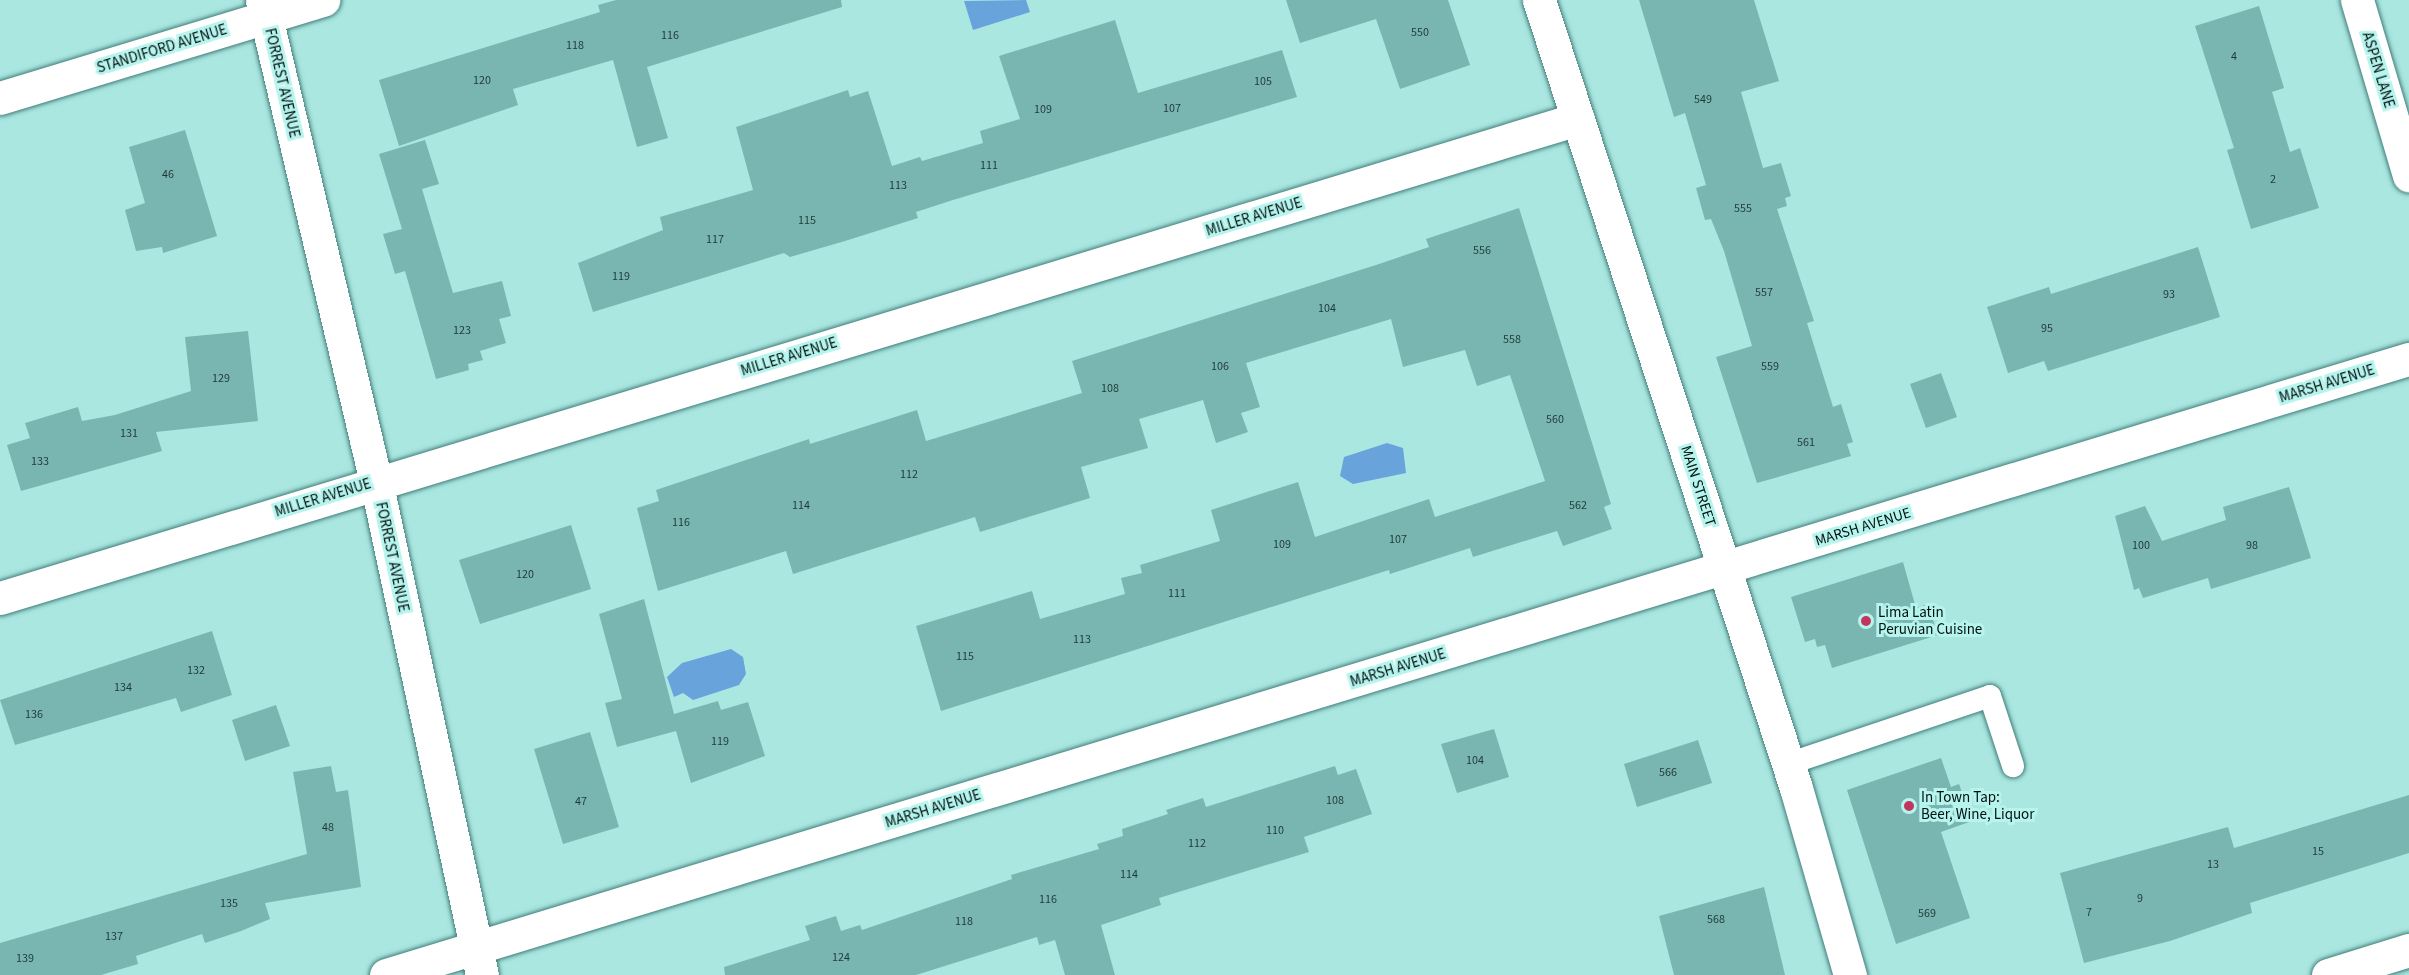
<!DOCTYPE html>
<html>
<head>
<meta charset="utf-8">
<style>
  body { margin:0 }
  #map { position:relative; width:2409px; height:975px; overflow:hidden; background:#aae7e1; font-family:"Source Sans 3",sans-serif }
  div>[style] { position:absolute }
  .water>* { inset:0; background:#68a3dc }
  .building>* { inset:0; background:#7ab6b1 }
  .roads { filter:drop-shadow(0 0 2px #427d79) drop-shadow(0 0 2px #427d79) }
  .lane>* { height:22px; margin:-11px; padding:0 11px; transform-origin:11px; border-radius:11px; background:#fff }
  .street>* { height:33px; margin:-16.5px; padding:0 16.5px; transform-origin:16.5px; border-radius:16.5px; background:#fff }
  .secondary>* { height:33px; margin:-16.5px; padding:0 16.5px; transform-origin:16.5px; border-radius:16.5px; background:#fff }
  .dots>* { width:16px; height:16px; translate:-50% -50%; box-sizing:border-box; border:3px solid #b7f4ee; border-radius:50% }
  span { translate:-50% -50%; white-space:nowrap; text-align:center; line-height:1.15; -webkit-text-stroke:6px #b7f4ee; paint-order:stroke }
  .number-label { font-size:12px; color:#1e3a38 }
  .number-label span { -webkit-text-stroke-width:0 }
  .street-label { font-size:15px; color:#00110f }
  .poi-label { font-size:15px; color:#00110f }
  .left { translate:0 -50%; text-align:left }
</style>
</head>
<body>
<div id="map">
  <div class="water">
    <div style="clip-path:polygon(1026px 0,1030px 12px,973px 30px,964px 1px)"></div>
    <div style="clip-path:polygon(1387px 443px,1403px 448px,1406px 473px,1353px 484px,1340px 476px,1344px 457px)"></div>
    <div style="clip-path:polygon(731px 649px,743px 657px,746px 674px,739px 685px,693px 700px,683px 693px,674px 697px,667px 677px,682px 663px)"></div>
  </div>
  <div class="building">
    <div style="clip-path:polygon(616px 0,841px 0,842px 7px,647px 67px,668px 138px,637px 147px,613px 60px,513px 89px,518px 105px,399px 146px,379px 80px,600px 12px,598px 5px)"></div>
    <div style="clip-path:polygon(1286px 0,1448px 0,1470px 65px,1400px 89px,1376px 19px,1300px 43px)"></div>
    <div style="clip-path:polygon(1639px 0,1754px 0,1779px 81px,1741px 92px,1763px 168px,1781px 163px,1791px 196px,1785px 198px,1787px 206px,1777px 209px,1814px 321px,1807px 323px,1833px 407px,1841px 404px,1853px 442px,1847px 444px,1851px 456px,1757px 483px,1716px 357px,1752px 346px,1724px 251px,1711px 219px,1705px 220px,1696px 188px,1706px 185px,1685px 113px,1674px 117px)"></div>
    <div style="clip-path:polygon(2259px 6px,2284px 88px,2272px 92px,2290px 152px,2300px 148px,2319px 208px,2251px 229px,2227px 150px,2234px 148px,2195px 26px)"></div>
    <div style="clip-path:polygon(1115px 20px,1138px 93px,1282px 50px,1297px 97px,953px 200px,916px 212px,918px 218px,845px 241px,790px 257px,784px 253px,593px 312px,578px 263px,663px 230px,660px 217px,753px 190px,736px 127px,848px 90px,850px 97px,868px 91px,892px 166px,920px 157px,922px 161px,983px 143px,980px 131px,1020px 119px,999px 56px)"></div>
    <div style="clip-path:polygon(185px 130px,217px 236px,163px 253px,162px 247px,136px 251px,125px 210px,145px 203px,129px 147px)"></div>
    <div style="clip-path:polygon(425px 140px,439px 184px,422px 189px,453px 293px,502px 281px,511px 316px,499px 319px,506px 343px,480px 351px,483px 360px,468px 364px,469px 370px,436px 379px,405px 271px,395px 274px,383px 234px,402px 229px,379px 154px)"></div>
    <div style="clip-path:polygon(1519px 208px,1611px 504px,1604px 507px,1612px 529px,1563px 546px,1557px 531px,1473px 557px,1470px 548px,1390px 574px,1389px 570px,941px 711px,916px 626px,1032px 591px,1040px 619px,1125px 594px,1121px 578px,1142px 573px,1140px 565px,1220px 541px,1211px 510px,1298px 482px,1315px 537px,1429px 499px,1435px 517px,1545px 481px,1510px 375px,1477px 386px,1465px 350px,1403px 367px,1391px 319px,1246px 363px,1260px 407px,1241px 413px,1248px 432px,1216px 443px,1203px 400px,1139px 419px,1148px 448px,1081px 467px,1090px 498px,980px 532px,975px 517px,793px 574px,786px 551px,658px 591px,637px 508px,659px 501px,656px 490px,809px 439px,810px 444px,917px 410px,926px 441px,1082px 393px,1072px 361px,1376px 265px,1429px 247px,1426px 239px)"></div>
    <div style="clip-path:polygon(2198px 247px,2220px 317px,2048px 371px,2044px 361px,2008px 373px,1987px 307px,2049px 287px,2051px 294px)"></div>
    <div style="clip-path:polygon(248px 331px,258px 421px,156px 432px,162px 451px,21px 491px,7px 445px,30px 438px,25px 423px,78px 407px,82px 421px,115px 415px,191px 391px,185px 337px)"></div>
    <div style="clip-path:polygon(1941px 373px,1957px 417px,1926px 428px,1910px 384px)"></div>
    <div style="clip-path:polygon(2289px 487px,2311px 558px,2211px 589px,2208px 578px,2143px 598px,2139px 588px,2134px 590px,2115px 516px,2145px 506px,2162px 541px,2226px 520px,2223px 507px)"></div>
    <div style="clip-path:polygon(571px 525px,591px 589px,480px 624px,459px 560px)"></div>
    <div style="clip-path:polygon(1903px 562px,1916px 608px,1928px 604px,1938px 635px,1832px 668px,1825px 645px,1817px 647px,1815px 639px,1805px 642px,1791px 597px)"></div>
    <div style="clip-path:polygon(644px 599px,674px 714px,718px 701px,721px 710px,748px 702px,765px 756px,691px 783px,676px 731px,617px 747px,605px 703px,622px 699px,599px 614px)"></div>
    <div style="clip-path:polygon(212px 631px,232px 695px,181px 712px,176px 698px,15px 745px,0 700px)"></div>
    <div style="clip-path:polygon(276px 705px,290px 746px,245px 761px,232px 720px)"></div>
    <div style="clip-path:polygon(1494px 729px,1509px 777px,1457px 793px,1441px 744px)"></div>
    <div style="clip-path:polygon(590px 732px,619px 827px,563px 844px,534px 749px)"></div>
    <div style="clip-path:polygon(1698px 740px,1712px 783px,1637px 807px,1624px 764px)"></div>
    <div style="clip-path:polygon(1941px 758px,1951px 787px,1959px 784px,1972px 821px,1941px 832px,1970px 918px,1896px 944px,1847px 790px)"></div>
    <div style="clip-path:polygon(331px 766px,336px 792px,348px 790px,361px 887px,265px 903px,270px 919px,241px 931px,205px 943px,202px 934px,136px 956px,138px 964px,101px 975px,0 975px,0 943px,307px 854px,293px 772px)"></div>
    <div style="clip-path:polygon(1335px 766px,1338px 775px,1356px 769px,1372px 814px,1304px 837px,1309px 852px,1159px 898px,1161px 905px,1101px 925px,1115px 975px,1065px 975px,1055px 940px,1039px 945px,1037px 937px,916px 975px,725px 975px,724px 967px,810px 940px,805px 926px,836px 916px,841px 931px,860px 925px,862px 930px,1012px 879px,1011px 875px,1099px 849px,1097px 844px,1123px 836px,1122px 829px,1168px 814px,1166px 810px,1203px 798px,1206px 807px)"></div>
    <div style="clip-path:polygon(2409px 795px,2409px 853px,2250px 903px,2252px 913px,2170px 941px,2084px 963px,2060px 873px,2228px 827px,2234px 848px)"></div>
    <div style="clip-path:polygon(1764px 887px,1785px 975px,1674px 975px,1659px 916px)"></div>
  </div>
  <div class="roads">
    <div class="lane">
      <div style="left:1788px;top:764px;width:213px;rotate:-18.6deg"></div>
      <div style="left:1990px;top:696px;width:74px;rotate:71.8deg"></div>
    </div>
    <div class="street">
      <div style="left:262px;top:0;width:494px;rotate:76.7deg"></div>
      <div style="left:376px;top:481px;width:505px;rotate:77.89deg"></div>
      <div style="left:2357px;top:0;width:183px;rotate:73.5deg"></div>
      <div style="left:0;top:98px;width:338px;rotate:-16.9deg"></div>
      <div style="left:0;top:598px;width:1649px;rotate:-16.89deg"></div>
      <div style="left:386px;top:975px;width:2115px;rotate:-16.94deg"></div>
      <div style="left:2328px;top:975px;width:85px;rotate:-17.2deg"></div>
    </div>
    <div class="secondary">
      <div style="left:1539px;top:0;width:829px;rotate:71.94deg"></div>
      <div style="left:1796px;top:788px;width:195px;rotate:73.9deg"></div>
    </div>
  </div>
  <div class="dots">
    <div style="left:1866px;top:621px;background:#c4355d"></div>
    <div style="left:1909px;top:806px;background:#c4355d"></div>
  </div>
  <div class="number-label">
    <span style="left:1420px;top:33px">550</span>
    <span style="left:670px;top:36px">116</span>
    <span style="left:575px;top:46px">118</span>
    <span style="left:2234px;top:57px">4</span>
    <span style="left:482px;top:81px">120</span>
    <span style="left:1263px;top:82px">105</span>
    <span style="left:1703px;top:100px">549</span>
    <span style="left:1172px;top:109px">107</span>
    <span style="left:1043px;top:110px">109</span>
    <span style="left:989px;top:166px">111</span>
    <span style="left:168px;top:175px">46</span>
    <span style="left:2273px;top:180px">2</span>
    <span style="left:898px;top:186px">113</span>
    <span style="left:1743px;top:209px">555</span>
    <span style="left:807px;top:221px">115</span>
    <span style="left:715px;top:240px">117</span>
    <span style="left:1482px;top:251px">556</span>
    <span style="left:621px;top:277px">119</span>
    <span style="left:1764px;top:293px">557</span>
    <span style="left:2169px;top:295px">93</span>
    <span style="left:1327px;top:309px">104</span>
    <span style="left:2047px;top:329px">95</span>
    <span style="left:462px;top:331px">123</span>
    <span style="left:1512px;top:340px">558</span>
    <span style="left:1220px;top:367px">106</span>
    <span style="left:1770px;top:367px">559</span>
    <span style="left:221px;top:379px">129</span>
    <span style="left:1110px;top:389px">108</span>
    <span style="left:1555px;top:420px">560</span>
    <span style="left:129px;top:434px">131</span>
    <span style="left:1806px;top:443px">561</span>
    <span style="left:40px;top:462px">133</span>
    <span style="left:909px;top:475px">112</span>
    <span style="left:801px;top:506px">114</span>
    <span style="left:1578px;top:506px">562</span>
    <span style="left:681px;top:523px">116</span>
    <span style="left:1398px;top:540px">107</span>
    <span style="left:1282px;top:545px">109</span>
    <span style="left:2141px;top:546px">100</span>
    <span style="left:2252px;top:546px">98</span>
    <span style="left:525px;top:575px">120</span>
    <span style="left:1177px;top:594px">111</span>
    <span style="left:1082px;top:640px">113</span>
    <span style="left:965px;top:657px">115</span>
    <span style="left:196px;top:671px">132</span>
    <span style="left:123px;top:688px">134</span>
    <span style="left:34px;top:715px">136</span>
    <span style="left:720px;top:742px">119</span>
    <span style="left:1475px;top:761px">104</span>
    <span style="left:1668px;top:773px">566</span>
    <span style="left:1335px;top:801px">108</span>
    <span style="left:581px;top:802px">47</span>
    <span style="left:328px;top:828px">48</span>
    <span style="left:1275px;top:831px">110</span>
    <span style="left:1197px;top:844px">112</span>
    <span style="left:2318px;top:852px">15</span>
    <span style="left:2213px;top:865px">13</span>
    <span style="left:1129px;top:875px">114</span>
    <span style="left:2140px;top:899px">9</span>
    <span style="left:1048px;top:900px">116</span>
    <span style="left:229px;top:904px">135</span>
    <span style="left:2089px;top:913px">7</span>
    <span style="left:1927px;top:914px">569</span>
    <span style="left:1716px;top:920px">568</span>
    <span style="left:964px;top:922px">118</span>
    <span style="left:114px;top:937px">137</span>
    <span style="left:841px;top:958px">124</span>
    <span style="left:25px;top:959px">139</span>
  </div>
  <div class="street-label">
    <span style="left:162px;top:49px;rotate:-17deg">STANDIFORD AVENUE</span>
    <span style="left:2378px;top:70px;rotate:73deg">ASPEN LANE</span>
    <span style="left:282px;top:83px;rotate:77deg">FORREST AVENUE</span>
    <span style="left:1254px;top:217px;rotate:-17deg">MILLER AVENUE</span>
    <span style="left:789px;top:357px;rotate:-17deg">MILLER AVENUE</span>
    <span style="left:2327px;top:384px;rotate:-17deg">MARSH AVENUE</span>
    <span style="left:1698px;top:486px;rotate:72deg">MAIN STREET</span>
    <span style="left:323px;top:498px;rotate:-17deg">MILLER AVENUE</span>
    <span style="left:1863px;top:527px;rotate:-17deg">MARSH AVENUE</span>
    <span style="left:392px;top:557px;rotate:78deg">FORREST AVENUE</span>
    <span style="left:1398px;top:668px;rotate:-17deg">MARSH AVENUE</span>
    <span style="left:933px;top:809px;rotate:-17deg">MARSH AVENUE</span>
  </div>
  <div class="poi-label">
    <span class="left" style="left:1878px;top:621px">Lima Latin<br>Peruvian Cuisine</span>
    <span class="left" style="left:1921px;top:806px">In Town Tap:<br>Beer, Wine, Liquor</span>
  </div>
</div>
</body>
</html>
